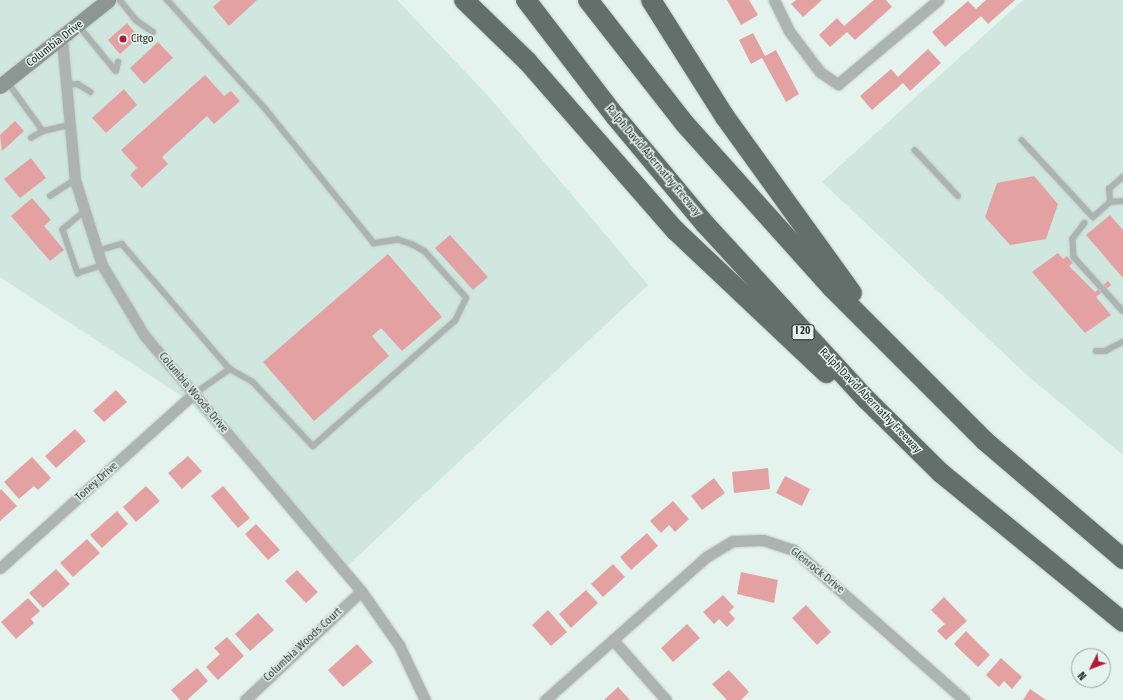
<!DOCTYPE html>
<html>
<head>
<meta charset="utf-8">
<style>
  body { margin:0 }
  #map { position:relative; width:1123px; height:700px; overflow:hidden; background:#e4f3ed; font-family:"Fira Sans Condensed",sans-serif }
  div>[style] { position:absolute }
  .built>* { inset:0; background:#cfe7de }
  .building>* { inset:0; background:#e4a1a1 }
  .roads { filter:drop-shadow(0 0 1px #c1cec9) drop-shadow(0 0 1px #c1cec9) }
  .lane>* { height:5.5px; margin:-2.75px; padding:0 2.75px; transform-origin:2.75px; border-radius:2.75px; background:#adb3b1 }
  .street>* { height:11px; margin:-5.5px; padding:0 5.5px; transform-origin:5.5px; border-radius:5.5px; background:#adb3b1 }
  .secondary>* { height:15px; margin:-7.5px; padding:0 7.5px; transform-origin:7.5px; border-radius:7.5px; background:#8c9692 }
  .highway>* { height:20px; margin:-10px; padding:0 10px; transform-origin:10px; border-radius:10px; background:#626f6a }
  .dots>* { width:11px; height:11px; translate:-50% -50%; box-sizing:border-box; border:2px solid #e4f3ed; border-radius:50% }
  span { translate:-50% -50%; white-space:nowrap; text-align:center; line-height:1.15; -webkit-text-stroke:3px #e4f3ed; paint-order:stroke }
  .shield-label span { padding:1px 3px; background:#e4f3ed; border:1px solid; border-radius:3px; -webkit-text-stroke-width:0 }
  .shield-label { font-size:10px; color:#1f2523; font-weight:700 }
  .poi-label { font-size:11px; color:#1f2523 }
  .left { translate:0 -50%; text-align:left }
  .street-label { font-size:11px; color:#1f2523 }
  .north { position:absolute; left:1071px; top:648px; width:40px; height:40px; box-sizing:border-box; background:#e4f3ed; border:1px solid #95a19c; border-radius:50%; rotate:228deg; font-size:11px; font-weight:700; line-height:16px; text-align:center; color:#1f2523 }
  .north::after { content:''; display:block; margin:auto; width:14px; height:18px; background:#af1b35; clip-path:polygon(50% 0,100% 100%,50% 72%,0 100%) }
</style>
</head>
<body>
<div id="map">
  <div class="built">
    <div style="clip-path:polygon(0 0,397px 0,490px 98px,648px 285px,342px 571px,189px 401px,0 277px)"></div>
    <div style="clip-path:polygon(1023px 0,1123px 0,1123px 455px,1029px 377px,822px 182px)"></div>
  </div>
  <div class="building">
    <div style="clip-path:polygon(221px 0,257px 0,229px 26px,213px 7px)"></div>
    <div style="clip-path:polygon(727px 0,749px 0,758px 15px,741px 25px)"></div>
    <div style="clip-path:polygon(796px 0,822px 0,803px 17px,791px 4px)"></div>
    <div style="clip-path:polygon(874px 0,886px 0,892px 7px,855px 40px,847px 32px,830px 47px,819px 35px,837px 18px,844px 26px)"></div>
    <div style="clip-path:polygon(986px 0,1015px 0,988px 24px,981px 16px,945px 47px,932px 32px,968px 1px,976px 9px)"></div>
    <div style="clip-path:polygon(127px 23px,139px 37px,120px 54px,108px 40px)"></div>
    <div style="clip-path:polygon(753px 33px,765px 56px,776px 50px,799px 94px,786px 102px,762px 58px,751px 64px,739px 40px)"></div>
    <div style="clip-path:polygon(158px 42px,173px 58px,144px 84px,130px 68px)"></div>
    <div style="clip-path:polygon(928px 49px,941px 63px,910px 91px,903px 83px,872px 110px,860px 96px,891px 69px,898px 77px)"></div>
    <div style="clip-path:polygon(205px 75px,224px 96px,231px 91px,240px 101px,214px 124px,207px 116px,162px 157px,168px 164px,142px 188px,130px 175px,137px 168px,121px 150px)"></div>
    <div style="clip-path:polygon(124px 89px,137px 105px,106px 133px,92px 118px)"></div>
    <div style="clip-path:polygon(15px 121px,24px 131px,2px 151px,0 135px)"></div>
    <div style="clip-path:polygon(31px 158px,46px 178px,20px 198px,4px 179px)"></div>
    <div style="clip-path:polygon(1034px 176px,1058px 204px,1046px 239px,1010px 245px,985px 217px,997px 183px)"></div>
    <div style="clip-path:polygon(32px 198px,51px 220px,44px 226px,64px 250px,50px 261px,11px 216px)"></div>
    <div style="clip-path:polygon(1110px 215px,1123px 230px,1123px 278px,1086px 235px)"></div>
    <div style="clip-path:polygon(450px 235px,488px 277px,473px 290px,435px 248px)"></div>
    <div style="clip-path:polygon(1058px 253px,1063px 259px,1067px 256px,1073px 263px,1069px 266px,1095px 292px,1108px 281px,1111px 285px,1096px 297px,1111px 315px,1085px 333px,1032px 272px)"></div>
    <div style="clip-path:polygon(388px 254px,442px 317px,402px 351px,381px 328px,372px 336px,389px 356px,314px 421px,263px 362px)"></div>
    <div style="clip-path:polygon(116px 390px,127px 402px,104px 422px,93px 411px)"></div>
    <div style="clip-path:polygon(75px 429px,86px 441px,56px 468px,45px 456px)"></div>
    <div style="clip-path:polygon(188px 456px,202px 471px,182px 489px,168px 473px)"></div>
    <div style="clip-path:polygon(32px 457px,51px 478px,38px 490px,34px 486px,19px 499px,4px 482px)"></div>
    <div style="clip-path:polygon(768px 468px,770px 489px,734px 493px,732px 472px)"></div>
    <div style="clip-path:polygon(785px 476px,810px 489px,802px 506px,776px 493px)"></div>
    <div style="clip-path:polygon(714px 478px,725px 493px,702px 510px,691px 496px)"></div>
    <div style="clip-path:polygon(146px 486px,160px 501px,136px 522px,123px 507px)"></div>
    <div style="clip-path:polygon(223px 486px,250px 518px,238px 528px,211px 496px)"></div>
    <div style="clip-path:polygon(1px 489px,17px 506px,0 521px,0 491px)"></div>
    <div style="clip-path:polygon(673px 501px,689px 519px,675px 532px,669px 525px,661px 533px,650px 521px)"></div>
    <div style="clip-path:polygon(117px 511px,128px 524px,102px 548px,90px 535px)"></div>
    <div style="clip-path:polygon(256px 524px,280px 550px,268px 560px,245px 534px)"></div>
    <div style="clip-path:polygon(647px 533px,658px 546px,631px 570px,620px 557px)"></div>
    <div style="clip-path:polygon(87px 539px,100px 553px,73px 577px,60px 563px)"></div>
    <div style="clip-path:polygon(613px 564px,625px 577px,603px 597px,591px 584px)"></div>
    <div style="clip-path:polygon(56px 569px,70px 584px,43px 608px,29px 593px)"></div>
    <div style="clip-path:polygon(297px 570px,318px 592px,306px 603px,285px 581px)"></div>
    <div style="clip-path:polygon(741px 572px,778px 580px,774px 603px,737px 594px)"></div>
    <div style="clip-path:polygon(586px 590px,598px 603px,571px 628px,559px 614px)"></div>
    <div style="clip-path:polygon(723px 595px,734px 607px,729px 612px,735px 619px,727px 627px,719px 619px,714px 624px,703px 612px)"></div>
    <div style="clip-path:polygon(944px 597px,967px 621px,946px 640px,937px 631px,945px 624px,931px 610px)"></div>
    <div style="clip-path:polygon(28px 598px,40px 611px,31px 619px,34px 623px,16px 639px,1px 622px)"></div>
    <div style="clip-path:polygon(806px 605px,831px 632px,817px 645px,792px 618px)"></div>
    <div style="clip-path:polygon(548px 610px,567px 632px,551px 646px,532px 625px)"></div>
    <div style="clip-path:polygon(258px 613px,274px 630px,250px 651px,235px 634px)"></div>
    <div style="clip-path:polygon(687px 624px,700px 638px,673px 662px,661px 648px)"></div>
    <div style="clip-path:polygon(966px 631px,990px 655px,978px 667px,954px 644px)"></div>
    <div style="clip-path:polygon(227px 637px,244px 656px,218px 680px,206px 667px,220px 654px,214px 648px)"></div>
    <div style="clip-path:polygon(357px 644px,373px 662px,343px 687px,328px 670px)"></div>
    <div style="clip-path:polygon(1001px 658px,1022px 677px,1012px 689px,1004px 681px,999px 687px,986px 675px)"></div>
    <div style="clip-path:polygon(197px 668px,208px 681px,187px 700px,180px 700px,171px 690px)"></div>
    <div style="clip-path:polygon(729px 670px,749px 692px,741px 700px,727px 700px,712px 684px)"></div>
    <div style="clip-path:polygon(618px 687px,630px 700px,604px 700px)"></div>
    <div style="clip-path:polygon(1030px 689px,1046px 700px,1023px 700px)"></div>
  </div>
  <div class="roads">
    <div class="lane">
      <div style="left:120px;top:0;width:26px;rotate:51deg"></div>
      <div style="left:136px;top:20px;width:21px;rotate:35deg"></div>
      <div style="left:79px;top:26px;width:58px;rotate:50.6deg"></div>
      <div style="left:116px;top:71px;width:9px;rotate:-77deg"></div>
      <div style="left:7px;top:81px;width:62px;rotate:54.2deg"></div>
      <div style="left:66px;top:85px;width:12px;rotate:-5deg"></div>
      <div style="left:78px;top:84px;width:15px;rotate:32deg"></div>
      <div style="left:31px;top:138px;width:14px;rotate:-30deg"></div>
      <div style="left:43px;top:131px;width:28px;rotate:-13deg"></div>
      <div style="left:1022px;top:140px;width:105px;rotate:47.3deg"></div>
      <div style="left:1093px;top:217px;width:23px;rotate:-41deg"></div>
      <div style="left:1110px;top:202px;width:13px;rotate:-4deg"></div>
      <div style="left:915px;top:150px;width:63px;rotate:46.9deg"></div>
      <div style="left:50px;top:196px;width:30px;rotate:-33deg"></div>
      <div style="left:1110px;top:202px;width:13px;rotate:-94deg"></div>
      <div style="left:1109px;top:189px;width:18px;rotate:-41deg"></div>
      <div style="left:83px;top:213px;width:26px;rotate:140deg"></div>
      <div style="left:63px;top:230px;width:46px;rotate:70.8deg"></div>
      <div style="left:78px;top:273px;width:25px;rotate:-18deg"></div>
      <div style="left:1085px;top:223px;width:20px;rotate:127deg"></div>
      <div style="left:1073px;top:239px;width:18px;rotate:87deg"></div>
      <div style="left:1074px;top:257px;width:40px;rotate:48deg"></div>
      <div style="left:97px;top:251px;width:26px;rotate:-16deg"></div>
      <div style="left:122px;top:244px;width:165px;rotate:49.2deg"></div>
      <div style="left:230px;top:369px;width:26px;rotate:29deg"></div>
      <div style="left:253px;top:382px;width:88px;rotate:46.8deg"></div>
      <div style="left:313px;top:446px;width:189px;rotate:-41.4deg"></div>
      <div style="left:455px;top:321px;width:25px;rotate:-64deg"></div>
      <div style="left:466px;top:298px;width:62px;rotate:-131.7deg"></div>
      <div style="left:425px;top:252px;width:14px;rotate:-150deg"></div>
      <div style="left:413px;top:245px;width:16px;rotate:-162deg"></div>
      <div style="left:398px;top:240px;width:24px;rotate:171deg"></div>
      <div style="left:374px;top:244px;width:174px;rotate:-128.9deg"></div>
      <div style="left:265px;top:109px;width:147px;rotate:-132deg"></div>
      <div style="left:1104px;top:290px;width:28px;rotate:48deg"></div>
      <div style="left:1096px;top:351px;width:9px"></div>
      <div style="left:1105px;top:351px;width:20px;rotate:-27deg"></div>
      <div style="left:194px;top:394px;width:44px;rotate:-34.8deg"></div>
    </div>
    <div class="street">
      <div style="left:774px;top:0;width:34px;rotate:64deg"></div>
      <div style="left:789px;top:31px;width:51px;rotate:52.9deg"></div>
      <div style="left:820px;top:72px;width:22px;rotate:34deg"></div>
      <div style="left:838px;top:84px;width:131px;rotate:-40deg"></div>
      <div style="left:62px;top:40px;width:141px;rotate:84.7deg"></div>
      <div style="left:75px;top:180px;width:89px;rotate:72.4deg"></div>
      <div style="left:102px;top:265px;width:82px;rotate:59deg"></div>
      <div style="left:144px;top:335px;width:336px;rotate:49.7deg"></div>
      <div style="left:361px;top:591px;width:66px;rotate:54.9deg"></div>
      <div style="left:399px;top:645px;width:61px;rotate:64.7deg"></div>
      <div style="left:0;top:568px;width:260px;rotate:-42deg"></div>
      <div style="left:613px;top:640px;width:80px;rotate:48.5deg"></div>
      <div style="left:245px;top:700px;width:159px;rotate:-43.2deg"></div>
      <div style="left:545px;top:700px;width:215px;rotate:-41.6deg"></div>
      <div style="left:706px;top:557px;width:31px;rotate:-31deg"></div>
      <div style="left:733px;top:541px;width:30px;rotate:-2deg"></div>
      <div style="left:763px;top:540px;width:33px;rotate:18deg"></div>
      <div style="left:794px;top:550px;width:227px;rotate:41.4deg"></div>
    </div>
    <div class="secondary">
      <div style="left:0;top:86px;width:138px;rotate:-38.5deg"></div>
    </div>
    <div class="highway">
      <div style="left:464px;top:0;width:88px;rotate:44.1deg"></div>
      <div style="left:527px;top:61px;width:226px;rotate:48.8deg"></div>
      <div style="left:676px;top:231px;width:207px;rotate:43.4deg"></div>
      <div style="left:526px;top:0;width:146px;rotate:52.5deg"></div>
      <div style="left:615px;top:116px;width:141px;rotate:50.2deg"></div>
      <div style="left:705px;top:224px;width:239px;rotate:47.4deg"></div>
      <div style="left:867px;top:400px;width:104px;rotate:44.6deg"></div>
      <div style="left:941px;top:473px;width:235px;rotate:39.3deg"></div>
      <div style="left:588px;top:0;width:157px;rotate:52deg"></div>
      <div style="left:685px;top:124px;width:220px;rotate:48.1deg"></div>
      <div style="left:832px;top:288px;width:216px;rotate:45deg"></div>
      <div style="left:985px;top:441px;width:182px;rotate:40.5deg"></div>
      <div style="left:651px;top:0;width:138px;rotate:57.7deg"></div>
      <div style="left:725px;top:117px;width:217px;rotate:54.2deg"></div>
    </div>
  </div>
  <div class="dots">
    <div style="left:123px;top:39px;background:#af1b35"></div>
  </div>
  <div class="shield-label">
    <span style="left:803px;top:332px">I 20</span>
  </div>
  <div class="poi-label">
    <span class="left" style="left:131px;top:39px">Citgo</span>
  </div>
  <div class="street-label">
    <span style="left:55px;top:44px;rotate:-38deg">Columbia Drive</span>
    <span style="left:653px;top:161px;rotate:50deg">Ralph David Abernathy Freeway</span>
    <span style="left:193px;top:393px;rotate:50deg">Columbia Woods Drive</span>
    <span style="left:870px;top:401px;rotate:46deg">Ralph David Abernathy Freeway</span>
    <span style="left:97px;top:482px;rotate:-42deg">Toney Drive</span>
    <span style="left:817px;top:571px;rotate:39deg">Glenrock Drive</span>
    <span style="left:303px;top:645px;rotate:-43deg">Columbia Woods Court</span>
  </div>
  <div class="north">N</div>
</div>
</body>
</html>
